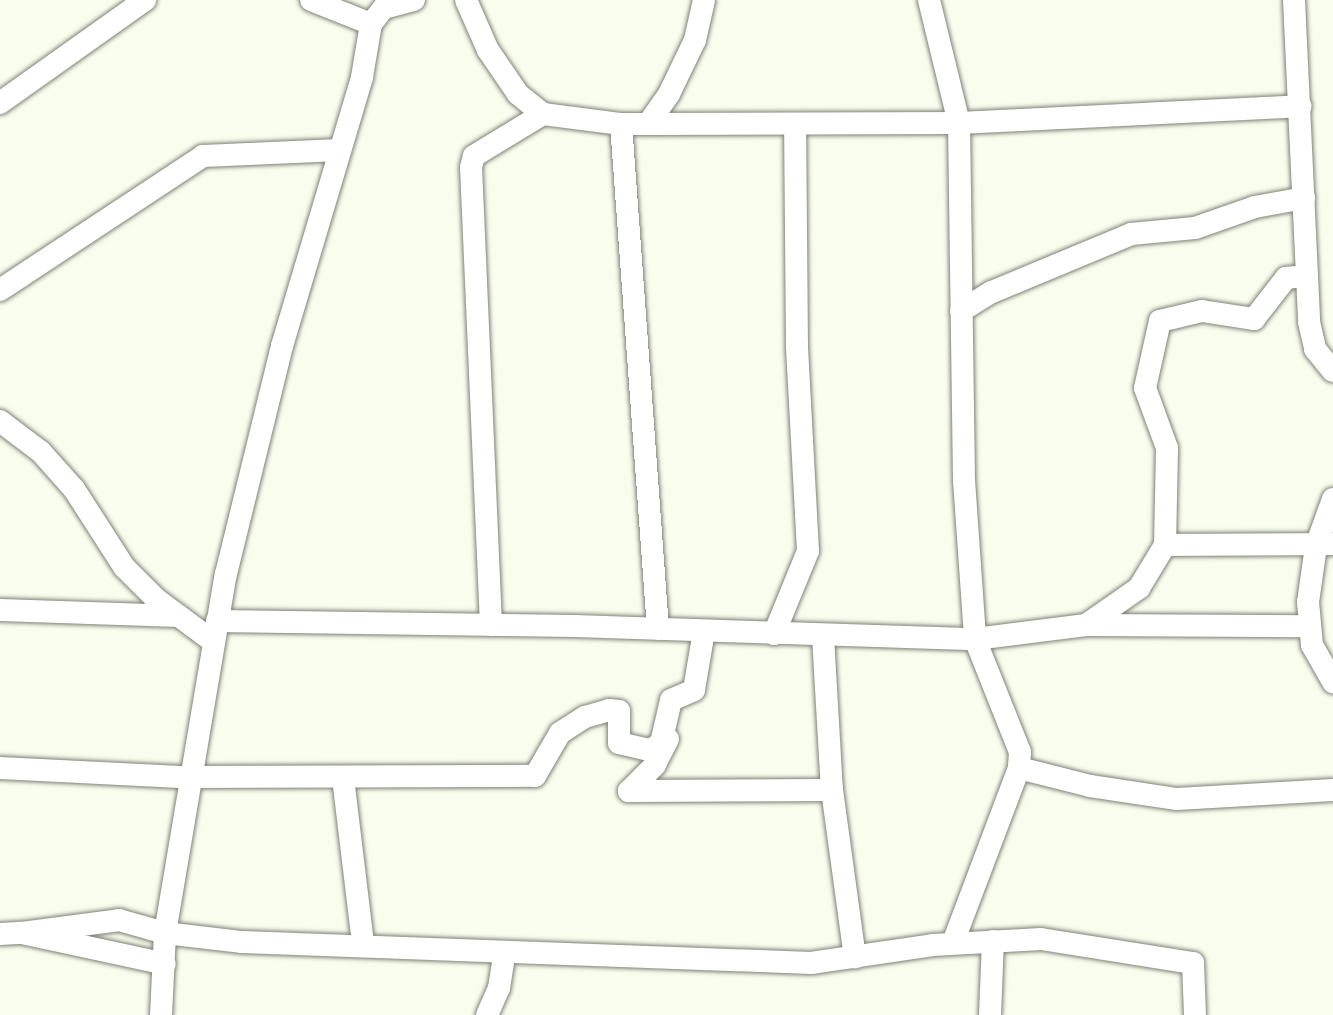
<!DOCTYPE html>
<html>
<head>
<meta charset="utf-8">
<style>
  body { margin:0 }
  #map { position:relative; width:1333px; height:1015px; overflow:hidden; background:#f9fdee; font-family:Raleway,sans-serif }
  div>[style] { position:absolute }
  .roads { filter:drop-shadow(0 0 2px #7e8275) drop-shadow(0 0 2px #7e8275) }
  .minor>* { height:22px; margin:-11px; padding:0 11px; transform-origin:11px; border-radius:11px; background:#fff }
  span { translate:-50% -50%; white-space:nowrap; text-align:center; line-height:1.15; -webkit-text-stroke:8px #fff; paint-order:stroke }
</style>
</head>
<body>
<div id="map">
  <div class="roads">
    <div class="minor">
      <div style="left:311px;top:0;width:65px;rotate:21.8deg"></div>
      <div style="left:466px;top:0;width:55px;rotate:66.3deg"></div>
      <div style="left:488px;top:50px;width:53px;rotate:55.7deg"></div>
      <div style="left:518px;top:94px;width:32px;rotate:39deg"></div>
      <div style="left:543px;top:114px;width:79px;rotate:7.3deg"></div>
      <div style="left:621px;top:124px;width:27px"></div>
      <div style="left:648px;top:124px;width:37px;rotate:-55deg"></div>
      <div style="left:669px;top:94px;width:60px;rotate:-64.3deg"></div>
      <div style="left:695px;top:40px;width:41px;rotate:-77.3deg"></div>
      <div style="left:929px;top:0;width:127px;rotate:76.3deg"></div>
      <div style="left:959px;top:123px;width:357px;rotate:89.2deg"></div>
      <div style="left:964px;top:480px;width:159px;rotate:86deg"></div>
      <div style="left:975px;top:639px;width:122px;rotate:68.3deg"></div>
      <div style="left:1020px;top:752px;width:16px;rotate:94deg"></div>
      <div style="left:1019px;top:768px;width:187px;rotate:110.7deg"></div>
      <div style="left:1294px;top:0;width:322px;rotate:87.3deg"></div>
      <div style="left:1309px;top:322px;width:28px;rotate:77deg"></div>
      <div style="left:1315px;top:349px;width:28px;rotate:51deg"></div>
      <div style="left:387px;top:7px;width:28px;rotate:-15deg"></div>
      <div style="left:0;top:103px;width:178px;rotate:-35.4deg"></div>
      <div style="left:621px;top:124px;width:506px;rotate:85.81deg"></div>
      <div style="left:648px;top:124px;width:311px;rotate:-0.2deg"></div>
      <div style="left:959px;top:123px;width:342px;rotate:-2.8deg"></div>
      <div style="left:0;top:290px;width:243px;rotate:-33.4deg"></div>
      <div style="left:203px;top:156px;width:137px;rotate:-2.5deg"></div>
      <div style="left:961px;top:311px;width:36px;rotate:-32deg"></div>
      <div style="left:992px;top:292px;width:151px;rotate:-22.6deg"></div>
      <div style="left:1131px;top:234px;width:64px;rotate:-5.4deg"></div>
      <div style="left:1195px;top:228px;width:64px;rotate:-19.3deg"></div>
      <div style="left:1255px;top:207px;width:50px;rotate:-10.4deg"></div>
      <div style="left:0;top:421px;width:51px;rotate:37.1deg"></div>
      <div style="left:41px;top:452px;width:50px;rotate:48.3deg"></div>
      <div style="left:74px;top:489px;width:93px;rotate:57.3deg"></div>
      <div style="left:124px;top:567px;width:45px;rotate:45deg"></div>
      <div style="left:156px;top:599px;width:72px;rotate:36.6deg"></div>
      <div style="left:1333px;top:499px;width:50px;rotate:109.9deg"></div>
      <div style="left:1316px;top:546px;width:57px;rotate:98.1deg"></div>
      <div style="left:1308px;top:602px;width:43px;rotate:84.7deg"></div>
      <div style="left:1312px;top:645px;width:43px;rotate:60.4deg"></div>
      <div style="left:1165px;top:545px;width:168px;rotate:-0.3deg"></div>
      <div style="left:0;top:610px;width:179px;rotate:1.9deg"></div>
      <div style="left:217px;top:621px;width:358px;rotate:0.8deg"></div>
      <div style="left:575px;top:626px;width:400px;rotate:1.9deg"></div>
      <div style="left:975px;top:639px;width:112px;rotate:-7.2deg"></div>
      <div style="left:1086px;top:625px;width:222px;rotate:0.3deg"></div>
      <div style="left:491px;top:625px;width:458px;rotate:-92.5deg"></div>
      <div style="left:471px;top:167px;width:11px;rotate:-75deg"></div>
      <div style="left:474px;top:156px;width:81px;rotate:-31.3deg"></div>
      <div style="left:1086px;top:625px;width:65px;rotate:-34.9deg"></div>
      <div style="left:1139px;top:588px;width:50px;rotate:-58.8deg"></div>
      <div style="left:1165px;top:545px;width:97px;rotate:-88.8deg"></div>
      <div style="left:1167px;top:448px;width:64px;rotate:-110.1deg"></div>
      <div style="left:1145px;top:388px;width:69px;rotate:-77.4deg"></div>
      <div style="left:1160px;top:321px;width:43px;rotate:-13.4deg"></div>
      <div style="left:1202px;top:311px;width:53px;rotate:8.7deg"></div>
      <div style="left:1254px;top:319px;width:52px;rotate:-52deg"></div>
      <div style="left:1286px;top:278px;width:20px;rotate:-6deg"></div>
      <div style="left:774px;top:634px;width:90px;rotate:-67.7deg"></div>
      <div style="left:808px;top:551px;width:205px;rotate:-93.1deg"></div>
      <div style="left:797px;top:346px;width:219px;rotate:-90.5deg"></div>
      <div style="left:823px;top:636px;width:154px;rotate:86.7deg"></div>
      <div style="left:668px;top:739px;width:29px;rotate:117deg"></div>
      <div style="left:655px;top:765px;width:37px;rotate:135deg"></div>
      <div style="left:629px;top:791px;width:203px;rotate:-0.3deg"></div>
      <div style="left:832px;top:790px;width:169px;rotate:82.2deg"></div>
      <div style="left:0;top:768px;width:180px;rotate:2.9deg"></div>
      <div style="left:180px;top:777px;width:355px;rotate:-0.2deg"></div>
      <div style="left:535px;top:776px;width:50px;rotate:-59.8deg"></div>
      <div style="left:560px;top:733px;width:30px;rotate:-33deg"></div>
      <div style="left:585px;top:717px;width:25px;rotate:-16deg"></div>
      <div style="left:609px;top:710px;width:10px;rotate:6deg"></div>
      <div style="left:619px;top:711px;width:32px;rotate:90deg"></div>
      <div style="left:619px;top:743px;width:32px;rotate:13deg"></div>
      <div style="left:650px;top:750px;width:13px;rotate:-32deg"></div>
      <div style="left:661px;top:743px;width:44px;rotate:-76.9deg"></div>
      <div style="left:671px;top:700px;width:25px;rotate:-23deg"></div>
      <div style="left:694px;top:690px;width:60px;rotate:-80.4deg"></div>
      <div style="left:1019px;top:768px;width:73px;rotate:14.2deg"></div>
      <div style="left:1090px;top:786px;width:88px;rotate:8.5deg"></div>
      <div style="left:1177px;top:799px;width:156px;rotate:-3.3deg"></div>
      <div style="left:343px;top:778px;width:167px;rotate:83.1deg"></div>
      <div style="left:22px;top:933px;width:98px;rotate:-7.6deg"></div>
      <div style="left:119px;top:920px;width:48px;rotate:15.8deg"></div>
      <div style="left:165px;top:933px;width:78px;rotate:6.7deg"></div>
      <div style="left:242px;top:942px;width:569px;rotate:2.11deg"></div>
      <div style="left:811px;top:963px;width:123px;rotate:-8.4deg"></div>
      <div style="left:933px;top:945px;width:108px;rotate:-3.2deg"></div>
      <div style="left:1041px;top:939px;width:154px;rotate:9deg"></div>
      <div style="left:1193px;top:963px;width:52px;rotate:87.8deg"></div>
      <div style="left:0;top:934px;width:22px;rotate:-3deg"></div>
      <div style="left:22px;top:933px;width:146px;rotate:12.2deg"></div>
      <div style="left:161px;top:1015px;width:82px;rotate:-87.2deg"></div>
      <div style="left:165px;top:933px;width:364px;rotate:-80.4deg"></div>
      <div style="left:226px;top:574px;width:235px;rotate:-76.2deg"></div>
      <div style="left:282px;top:346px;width:281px;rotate:-73.4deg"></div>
      <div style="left:362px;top:77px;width:54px;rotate:-80.4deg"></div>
      <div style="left:371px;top:24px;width:31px;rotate:-52deg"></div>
      <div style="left:487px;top:1015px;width:30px;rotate:-66deg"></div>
      <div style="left:499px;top:988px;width:36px;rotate:-81deg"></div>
      <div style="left:990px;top:1015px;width:74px;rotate:-87.7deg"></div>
    </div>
  </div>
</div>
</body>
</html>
